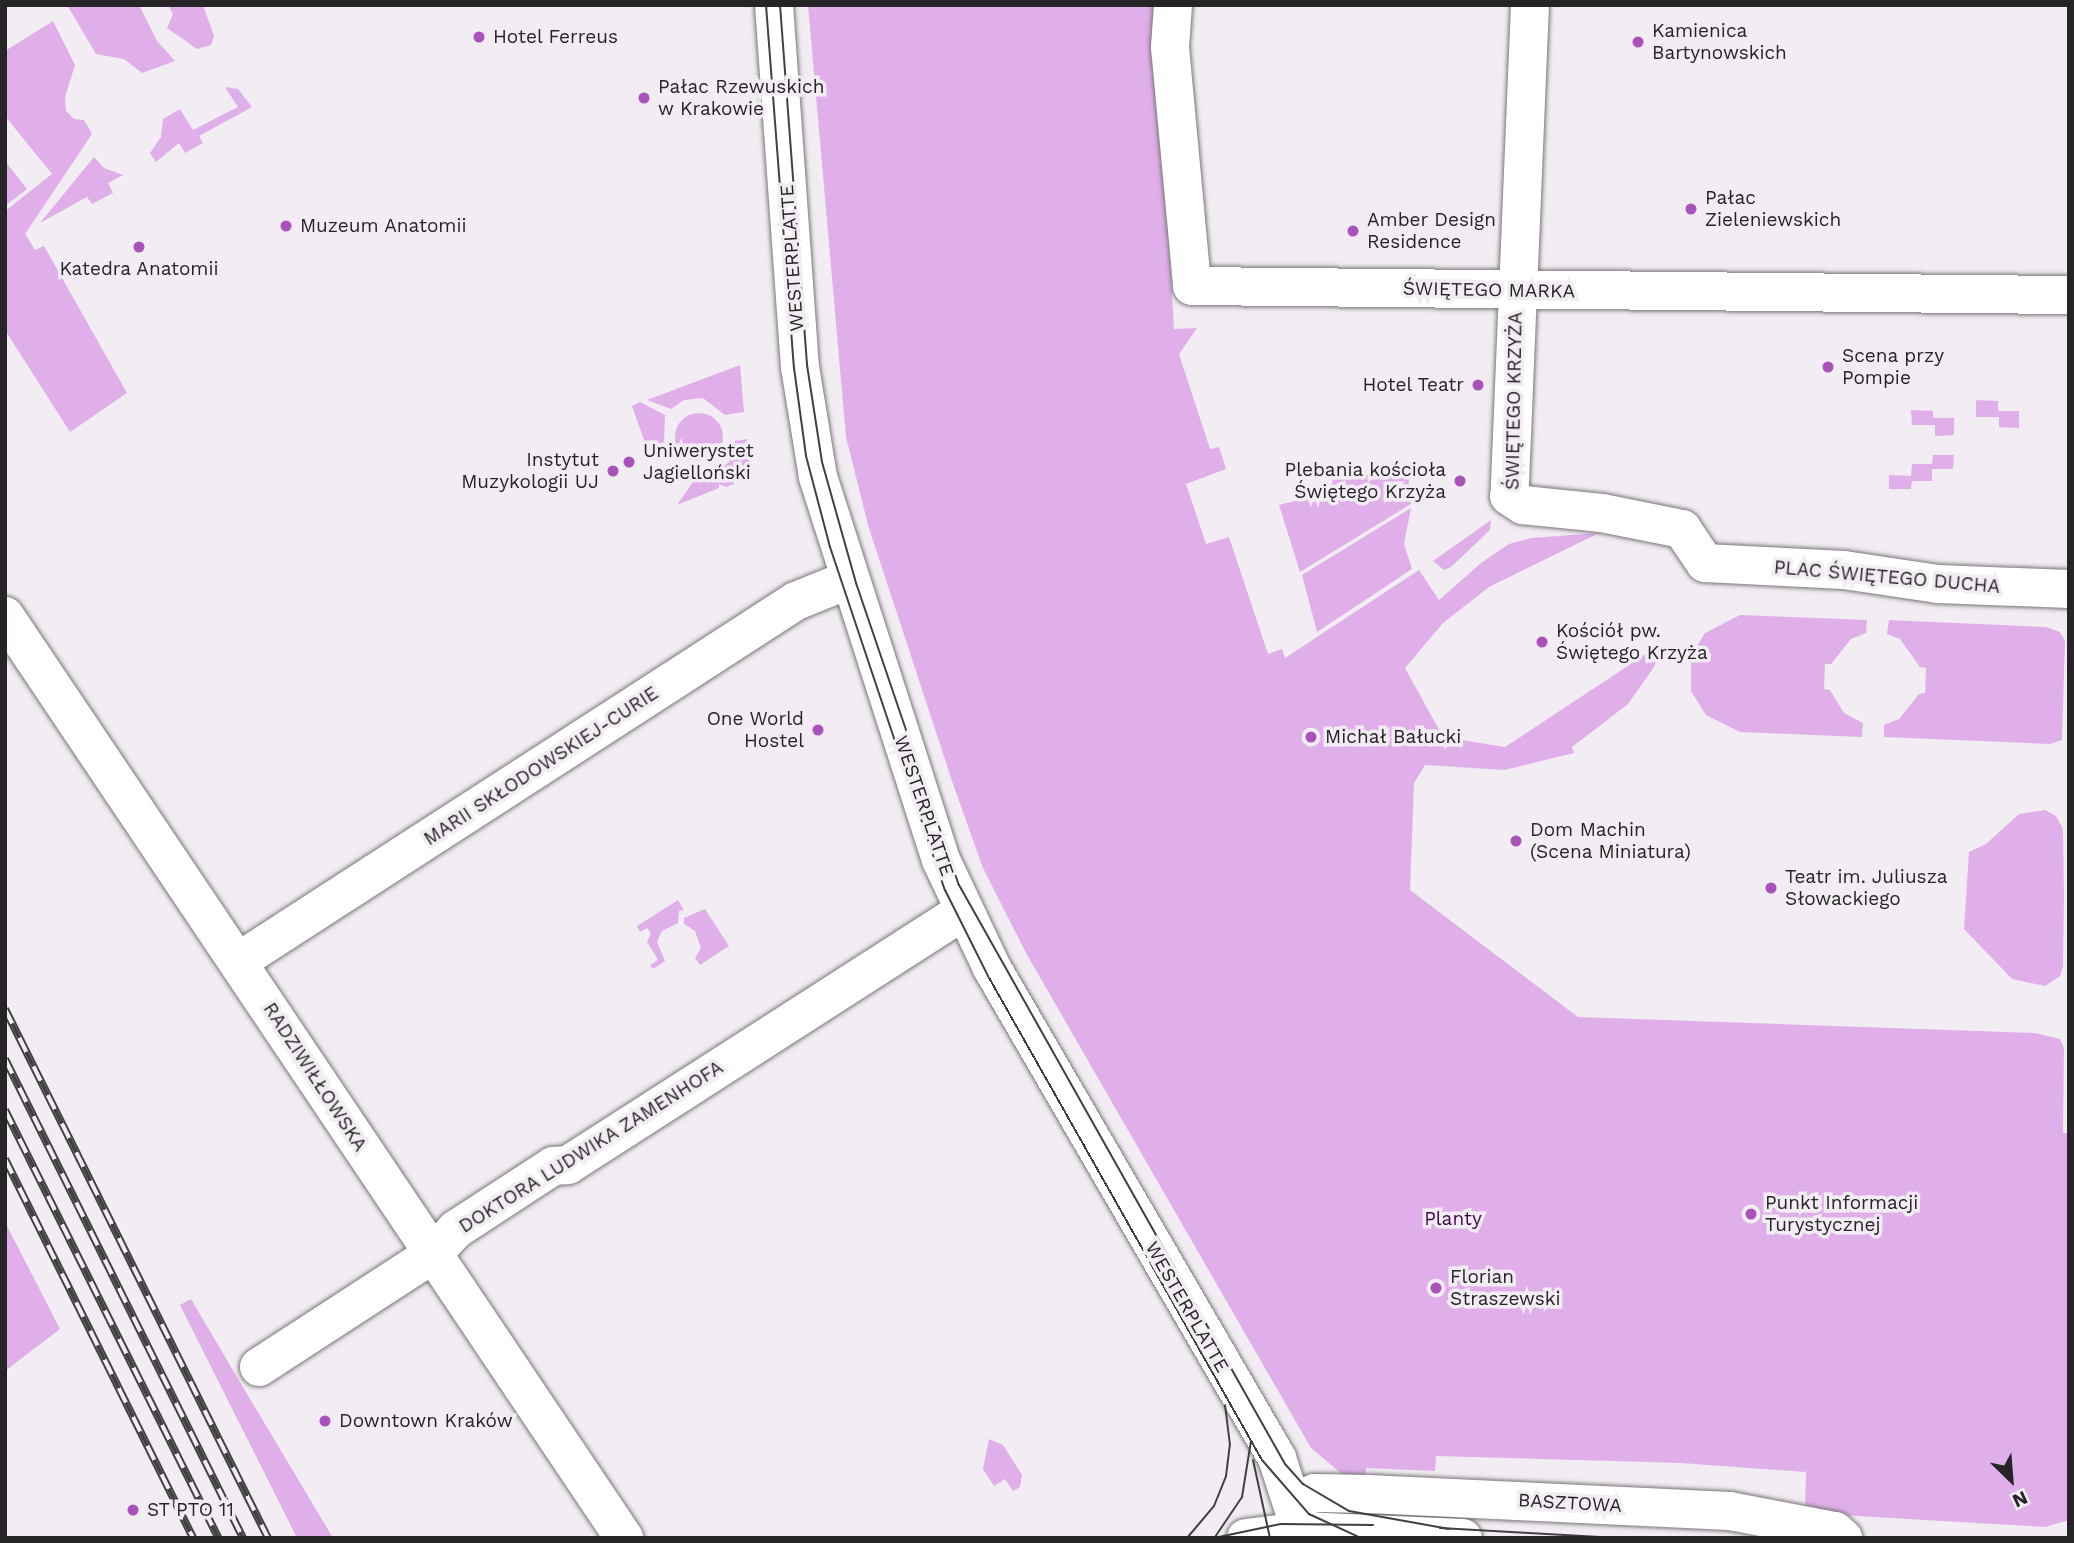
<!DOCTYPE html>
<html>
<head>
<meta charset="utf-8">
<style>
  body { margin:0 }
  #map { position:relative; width:2074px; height:1543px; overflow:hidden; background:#f2edf3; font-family:"Work Sans",sans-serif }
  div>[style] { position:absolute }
  .green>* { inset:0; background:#e0afea }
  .round { border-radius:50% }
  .roads { filter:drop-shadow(0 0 2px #7a767a) drop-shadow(0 0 2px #7a767a) }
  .minor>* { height:38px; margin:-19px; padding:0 19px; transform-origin:19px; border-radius:19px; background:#fff }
  .tram>* { height:2px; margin:-1px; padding:0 1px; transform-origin:1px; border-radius:1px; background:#424042 }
  .rail>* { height:8px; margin-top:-4px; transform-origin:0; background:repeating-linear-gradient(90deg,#f2edf3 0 16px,#424042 0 32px); box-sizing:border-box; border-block:2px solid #424042 }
  .dots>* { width:19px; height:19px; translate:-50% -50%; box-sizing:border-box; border:4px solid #f2edf3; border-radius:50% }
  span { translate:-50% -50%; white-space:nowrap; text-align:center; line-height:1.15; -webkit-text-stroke:7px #f2edf3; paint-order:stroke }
  .poi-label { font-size:19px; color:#262426 }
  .left { translate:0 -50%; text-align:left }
  .right { translate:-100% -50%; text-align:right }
  .street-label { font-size:19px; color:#262426 }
  .park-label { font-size:19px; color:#43054d }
  .frame { position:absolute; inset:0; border:7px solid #262426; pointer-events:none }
  .north { position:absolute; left:1976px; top:1445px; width:70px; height:70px; -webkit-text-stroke:5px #f2edf3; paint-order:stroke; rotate:155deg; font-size:19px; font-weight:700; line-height:28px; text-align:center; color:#262426 }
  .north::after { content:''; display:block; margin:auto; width:24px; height:32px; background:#262426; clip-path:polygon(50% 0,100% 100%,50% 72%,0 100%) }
</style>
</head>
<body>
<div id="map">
  <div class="green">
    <div style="clip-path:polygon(67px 5px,139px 5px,157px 41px,175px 61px,142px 73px,124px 59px,96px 54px)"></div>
    <div style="clip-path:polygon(168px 5px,203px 5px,214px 36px,211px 45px,197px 49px,167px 28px,173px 14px)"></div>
    <div style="clip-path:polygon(808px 5px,1155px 5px,1174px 329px,1197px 328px,1179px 354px,1210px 449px,1219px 447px,1226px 469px,1186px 484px,1206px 544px,1229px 537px,1268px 654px,1282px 649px,1285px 658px,1419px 570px,1439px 600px,1481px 563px,1509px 544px,1531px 538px,1599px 533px,1489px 587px,1443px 623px,1405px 668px,1443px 737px,1505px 747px,1664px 642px,1654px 667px,1628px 704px,1572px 747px,1574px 753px,1504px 770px,1425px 765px,1414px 783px,1410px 890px,1578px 1017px,2035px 1033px,2060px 1039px,2064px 1048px,2063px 1133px,2069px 1133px,2069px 1520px,2045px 1527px,1805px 1513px,1806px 1472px,1681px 1463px,1436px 1456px,1435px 1471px,1366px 1468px,1365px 1481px,1343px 1475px,1311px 1448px,1026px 953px,983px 868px,954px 787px,868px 525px,846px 437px)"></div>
    <div style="clip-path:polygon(53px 21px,75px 65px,65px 97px,66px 111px,74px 119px,84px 120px,92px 134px,25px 234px,35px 250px,44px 246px,127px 393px,70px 432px,5px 330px,5px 211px,52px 174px,5px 116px,5px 51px)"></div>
    <div style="clip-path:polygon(225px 87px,238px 89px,252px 107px,199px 136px,203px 143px,185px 153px,179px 143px,156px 162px,150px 153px,161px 137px,163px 119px,180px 109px,193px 130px,238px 107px)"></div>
    <div style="clip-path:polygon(94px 157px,104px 168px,123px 175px,108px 183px,113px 193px,92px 204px,87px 197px,40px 223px)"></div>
    <div style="clip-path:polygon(5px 161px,27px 189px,5px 206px)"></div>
    <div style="clip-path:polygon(740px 365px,744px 412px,725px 415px,703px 398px,684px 400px,671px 409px,647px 400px)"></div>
    <div style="clip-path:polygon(1976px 400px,1998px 401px,1998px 411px,2019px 411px,2019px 428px,1999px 427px,1999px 417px,1976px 417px)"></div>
    <div style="clip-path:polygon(640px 402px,665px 415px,664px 442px,649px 447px,645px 443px,632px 406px)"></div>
    <div style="clip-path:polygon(1911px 410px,1933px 411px,1933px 418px,1954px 418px,1954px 435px,1935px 436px,1935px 425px,1912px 425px)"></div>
    <div class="round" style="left:675px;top:413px;width:48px;height:48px"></div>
    <div style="clip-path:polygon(747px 439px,752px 477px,726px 487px,719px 484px,719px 488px,677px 505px,695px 479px,715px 473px,729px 462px,735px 441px)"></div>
    <div style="clip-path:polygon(1933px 455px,1954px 455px,1953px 469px,1932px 469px,1932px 481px,1912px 481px,1911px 489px,1889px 489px,1889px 475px,1911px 476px,1912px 464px,1932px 464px)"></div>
    <div style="clip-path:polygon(1393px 463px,1408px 474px,1411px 504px,1300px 572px,1279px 505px,1330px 492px,1334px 474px,1344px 464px,1366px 475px)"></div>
    <div style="clip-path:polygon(1411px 508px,1404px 544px,1412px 569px,1317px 632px,1302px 575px)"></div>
    <div style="clip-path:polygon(1491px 520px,1490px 530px,1451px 567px,1444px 570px,1433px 561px)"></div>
    <div style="clip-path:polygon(1740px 615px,1867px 620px,1866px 633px,1851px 639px,1831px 664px,1825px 664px,1824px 689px,1830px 690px,1844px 713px,1863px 723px,1862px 737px,1740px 732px,1706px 715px,1691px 691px,1691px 656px,1705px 633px)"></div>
    <div style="clip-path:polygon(1889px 620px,2046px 627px,2060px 632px,2065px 641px,2062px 740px,2050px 744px,1884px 737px,1884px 725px,1899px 719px,1919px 694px,1925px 693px,1926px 668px,1920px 667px,1900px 639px,1887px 634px)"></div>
    <div style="clip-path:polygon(2045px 810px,2056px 816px,2063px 829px,2064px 897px,2063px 966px,2060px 976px,2045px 986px,2012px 979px,1964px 929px,1969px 852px,1986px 844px,2019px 814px)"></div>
    <div style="clip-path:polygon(678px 900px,684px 910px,679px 911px,678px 923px,662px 931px,657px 942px,665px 961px,653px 969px,650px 965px,658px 960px,647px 942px,651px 933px,647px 928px,640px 932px,637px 926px)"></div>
    <div style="clip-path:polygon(705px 909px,729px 946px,700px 965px,695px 958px,701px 948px,695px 931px,684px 924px,684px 918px)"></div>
    <div style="clip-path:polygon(5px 1222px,60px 1329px,5px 1371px)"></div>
    <div style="clip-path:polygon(191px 1299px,231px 1367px,333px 1538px,297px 1538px,180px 1305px)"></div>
    <div style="clip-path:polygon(989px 1439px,1003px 1445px,1022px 1475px,1020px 1487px,1013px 1491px,1005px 1479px,994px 1486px,983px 1469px)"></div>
  </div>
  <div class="roads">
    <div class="minor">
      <div style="left:774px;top:5px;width:363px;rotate:85.9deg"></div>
      <div style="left:800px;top:367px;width:111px;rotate:80.7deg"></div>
      <div style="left:818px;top:477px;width:402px;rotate:72.2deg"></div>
      <div style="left:941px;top:860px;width:119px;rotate:64.7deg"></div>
      <div style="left:992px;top:968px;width:567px;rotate:59.82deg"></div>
      <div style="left:1277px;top:1458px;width:84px;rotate:72deg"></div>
      <div style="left:1173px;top:5px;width:42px;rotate:94.1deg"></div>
      <div style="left:1170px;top:47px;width:240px;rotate:84.7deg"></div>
      <div style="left:1192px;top:286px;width:877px;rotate:0.59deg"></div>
      <div style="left:1530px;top:5px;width:491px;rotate:92.4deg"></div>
      <div style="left:1509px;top:496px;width:17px;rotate:33deg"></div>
      <div style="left:1523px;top:505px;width:79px;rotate:5.8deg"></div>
      <div style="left:1602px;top:513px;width:82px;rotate:11.3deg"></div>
      <div style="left:1682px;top:529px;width:41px;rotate:55.9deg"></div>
      <div style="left:1705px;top:563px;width:139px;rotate:2.9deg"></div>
      <div style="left:1844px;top:570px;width:95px;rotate:8.5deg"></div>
      <div style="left:1938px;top:584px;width:131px;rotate:2.2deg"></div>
      <div style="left:5px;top:616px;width:1111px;rotate:56.12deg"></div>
      <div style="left:239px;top:961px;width:663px;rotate:-32.88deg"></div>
      <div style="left:796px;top:601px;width:56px;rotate:-22deg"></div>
      <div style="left:259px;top:1367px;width:207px;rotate:-33deg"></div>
      <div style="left:433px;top:1254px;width:33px;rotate:-47deg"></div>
      <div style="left:455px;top:1230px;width:117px;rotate:-33.1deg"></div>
      <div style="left:553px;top:1166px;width:15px;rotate:-4deg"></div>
      <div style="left:568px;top:1165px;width:470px;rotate:-32.7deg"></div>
      <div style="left:1294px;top:1501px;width:22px;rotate:-21deg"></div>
      <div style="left:1315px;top:1493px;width:53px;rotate:1.1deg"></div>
      <div style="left:1368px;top:1494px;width:362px;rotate:2.7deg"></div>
      <div style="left:1730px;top:1511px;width:107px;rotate:10.8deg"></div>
      <div style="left:1835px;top:1531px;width:11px;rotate:41deg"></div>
      <div style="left:1246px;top:1538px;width:56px;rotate:-7.1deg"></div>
      <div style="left:1302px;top:1531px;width:161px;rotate:2.5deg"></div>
    </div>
  </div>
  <div class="tram">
    <div style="left:766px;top:5px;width:364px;rotate:85.6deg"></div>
    <div style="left:794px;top:368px;width:89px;rotate:82.2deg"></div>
    <div style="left:806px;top:456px;width:94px;rotate:75.2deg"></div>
    <div style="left:830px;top:547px;width:362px;rotate:71.5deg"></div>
    <div style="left:945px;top:890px;width:96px;rotate:63.4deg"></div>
    <div style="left:988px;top:976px;width:556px;rotate:60.49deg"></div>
    <div style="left:1262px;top:1460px;width:72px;rotate:49deg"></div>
    <div style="left:1309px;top:1514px;width:57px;rotate:24.8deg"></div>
    <div style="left:780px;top:5px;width:361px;rotate:85.7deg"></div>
    <div style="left:807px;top:365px;width:98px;rotate:81.2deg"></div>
    <div style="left:822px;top:462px;width:126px;rotate:74.3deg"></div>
    <div style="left:856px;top:583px;width:319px;rotate:71.2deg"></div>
    <div style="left:959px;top:885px;width:664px;rotate:60.62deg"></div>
    <div style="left:1285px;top:1464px;width:27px;rotate:48deg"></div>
    <div style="left:1303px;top:1484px;width:53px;rotate:30.4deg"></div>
    <div style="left:1349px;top:1511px;width:102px;rotate:10.2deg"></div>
    <div style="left:1253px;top:1460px;width:80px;rotate:77.7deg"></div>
    <div style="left:1440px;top:1528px;width:178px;rotate:3.2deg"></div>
    <div style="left:1215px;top:1537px;width:48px;rotate:-56deg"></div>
    <div style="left:1242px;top:1497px;width:57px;rotate:-80.9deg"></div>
    <div style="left:1187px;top:1538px;width:42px;rotate:-49.8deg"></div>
    <div style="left:1214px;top:1506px;width:32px;rotate:-68deg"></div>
    <div style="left:1226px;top:1476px;width:31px;rotate:-83deg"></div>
    <div style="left:1230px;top:1445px;width:40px;rotate:-97.1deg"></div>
    <div style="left:1214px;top:1538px;width:68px;rotate:-11.8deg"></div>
    <div style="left:1281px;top:1524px;width:92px;rotate:0.6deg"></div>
  </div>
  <div class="rail">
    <div style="left:5px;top:1009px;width:591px;rotate:63.57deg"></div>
    <div style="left:5px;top:1059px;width:535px;rotate:63.58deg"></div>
    <div style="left:5px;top:1110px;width:478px;rotate:63.5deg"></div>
    <div style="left:5px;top:1159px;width:423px;rotate:63.6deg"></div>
  </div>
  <div class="dots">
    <div style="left:479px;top:37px;background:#ab51bc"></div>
    <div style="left:1638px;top:42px;background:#ab51bc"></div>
    <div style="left:644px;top:98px;background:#ab51bc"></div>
    <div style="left:1691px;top:209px;background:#ab51bc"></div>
    <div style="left:286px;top:226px;background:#ab51bc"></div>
    <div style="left:1353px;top:231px;background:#ab51bc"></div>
    <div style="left:139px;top:247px;background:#ab51bc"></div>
    <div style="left:1828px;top:367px;background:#ab51bc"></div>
    <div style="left:1478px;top:385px;background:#ab51bc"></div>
    <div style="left:629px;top:462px;background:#ab51bc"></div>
    <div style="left:613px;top:471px;background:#ab51bc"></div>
    <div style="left:1460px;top:481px;background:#ab51bc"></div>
    <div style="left:1542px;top:642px;background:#ab51bc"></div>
    <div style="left:818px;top:730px;background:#ab51bc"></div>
    <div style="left:1311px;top:737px;background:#ab51bc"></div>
    <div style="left:1516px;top:841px;background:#ab51bc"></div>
    <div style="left:1771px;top:888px;background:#ab51bc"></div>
    <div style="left:1751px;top:1214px;background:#ab51bc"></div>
    <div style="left:1436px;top:1288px;background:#ab51bc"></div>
    <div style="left:325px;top:1421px;background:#ab51bc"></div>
    <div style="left:133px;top:1510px;background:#ab51bc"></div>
  </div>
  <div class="poi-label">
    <span class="left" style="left:1652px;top:42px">Kamienica<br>Bartynowskich</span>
    <span class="left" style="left:493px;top:37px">Hotel Ferreus</span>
    <span class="left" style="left:658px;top:98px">Pałac Rzewuskich<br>w Krakowie</span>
    <span class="left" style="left:1705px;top:209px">Pałac<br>Zieleniewskich</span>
    <span class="left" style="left:1367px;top:231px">Amber Design<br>Residence</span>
    <span class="left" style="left:300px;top:226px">Muzeum Anatomii</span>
    <span style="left:139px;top:269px">Katedra Anatomii</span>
    <span class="left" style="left:1842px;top:367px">Scena przy<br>Pompie</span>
    <span class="right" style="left:1464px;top:385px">Hotel Teatr</span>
    <span class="left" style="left:643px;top:462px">Uniwerystet<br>Jagielloński</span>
    <span class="right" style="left:599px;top:471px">Instytut<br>Muzykologii UJ</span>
    <span class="right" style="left:1446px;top:481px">Plebania kościoła<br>Świętego Krzyża</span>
    <span class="left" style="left:1556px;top:642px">Kościół pw.<br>Świętego Krzyża</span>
    <span class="right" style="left:804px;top:730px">One World<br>Hostel</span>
    <span class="left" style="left:1325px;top:737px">Michał Bałucki</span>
    <span class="left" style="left:1530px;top:841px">Dom Machin<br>(Scena Miniatura)</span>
    <span class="left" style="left:1785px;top:888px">Teatr im. Juliusza<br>Słowackiego</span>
    <span class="left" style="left:1765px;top:1214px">Punkt Informacji<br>Turystycznej</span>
    <span class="left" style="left:1450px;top:1288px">Florian<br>Straszewski</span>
    <span class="left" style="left:339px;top:1421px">Downtown Kraków</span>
    <span class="left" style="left:147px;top:1510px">ST PTO 11</span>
  </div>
  <div class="street-label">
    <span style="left:792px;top:258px;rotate:-94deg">WESTERPLATTE</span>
    <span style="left:1489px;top:290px;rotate:1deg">ŚWIĘTEGO MARKA</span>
    <span style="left:1514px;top:401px;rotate:-89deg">ŚWIĘTEGO KRZYŻA</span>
    <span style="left:1887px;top:577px;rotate:5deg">PLAC ŚWIĘTEGO DUCHA</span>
    <span style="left:541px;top:766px;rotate:-33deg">MARII SKŁODOWSKIEJ-CURIE</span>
    <span style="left:924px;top:806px;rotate:71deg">WESTERPLATTE</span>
    <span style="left:315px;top:1077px;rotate:57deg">RADZIWIŁŁOWSKA</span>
    <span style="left:591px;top:1147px;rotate:-32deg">DOKTORA LUDWIKA ZAMENHOFA</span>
    <span style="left:1187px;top:1307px;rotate:60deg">WESTERPLATTE</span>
    <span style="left:1570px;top:1503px;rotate:3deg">BASZTOWA</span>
  </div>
  <div class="park-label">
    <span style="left:1453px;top:1219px">Planty</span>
  </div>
  <div class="frame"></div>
  <div class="north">N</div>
</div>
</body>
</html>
